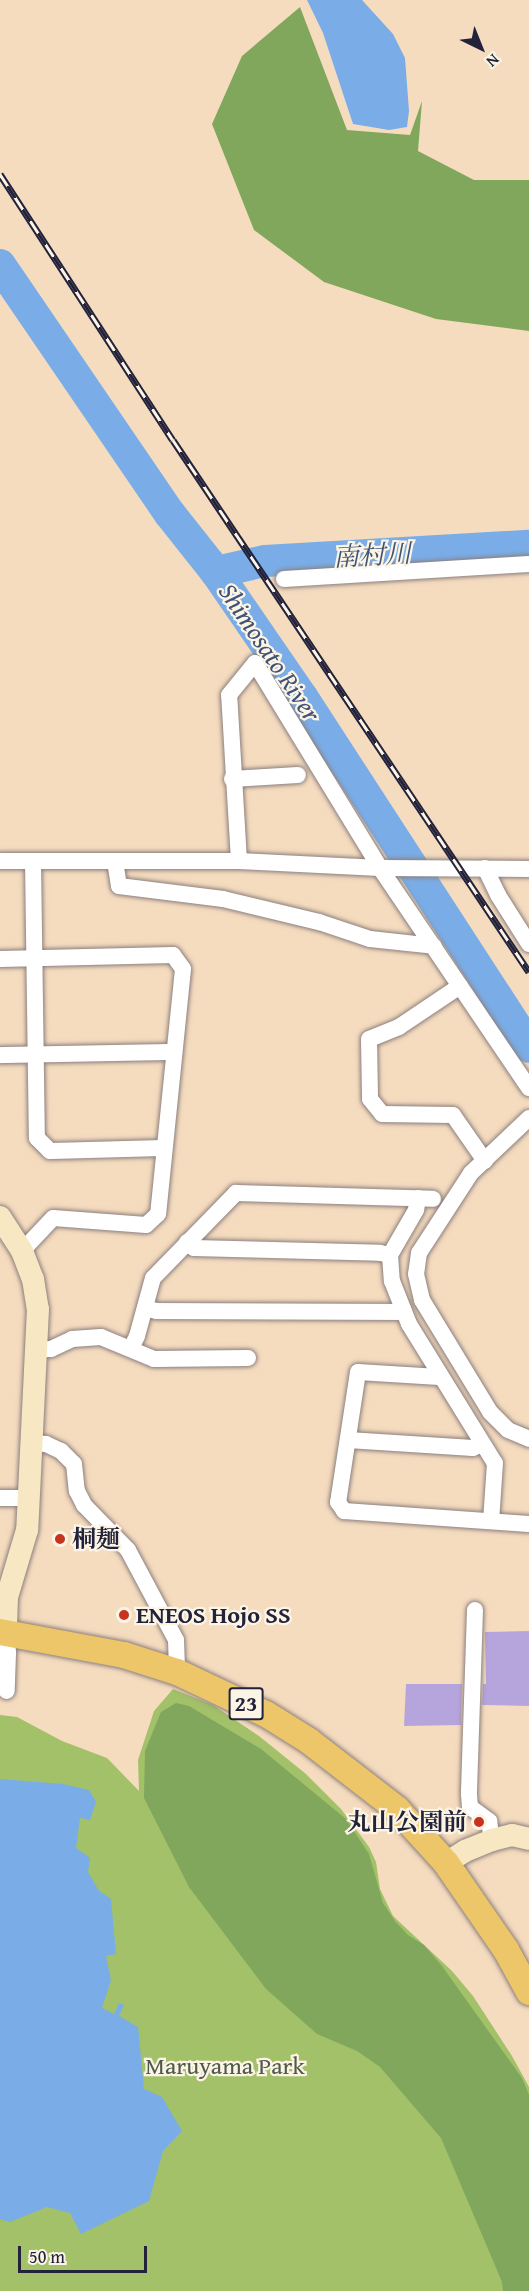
<!DOCTYPE html>
<html>
<head>
<meta charset="utf-8">
<style>
  body { margin:0 }
  #map { position:relative; width:529px; height:2291px; overflow:hidden; background:#f5dcbf; font-family:"Gentium Book Plus","Noto Serif JP",serif }
  div>[style] { position:absolute }
  .green>* { inset:0; background:#a2c169 }
  .forest>* { inset:0; background:#81a75d }
  .water>* { inset:0; background:#7aade7 }
  .river>* { height:32px; margin:-16px; padding:0 16px; transform-origin:16px; border-radius:16px; background:#7aade7 }
  .building>* { inset:0; background:#b6a5dd }
  .roads { filter:drop-shadow(0 0 2px #8c7f7d) drop-shadow(0 0 2px #8c7f7d) }
  .street>* { height:16px; margin:-8px; padding:0 8px; transform-origin:8px; border-radius:8px; background:#fff }
  .secondary>* { height:22px; margin:-11px; padding:0 11px; transform-origin:11px; border-radius:11px; background:#f7e8c3 }
  .primary>* { height:26px; margin:-13px; padding:0 13px; transform-origin:13px; border-radius:13px; background:#ecc669 }
  .rail>* { height:7px; margin-top:-3.5px; transform-origin:0; background:repeating-linear-gradient(90deg,#fcf5e5 0 14px,#22223b 0 28px); box-sizing:border-box; border-block:2px solid #22223b }
  .dots>* { width:16px; height:16px; translate:-50% -50%; box-sizing:border-box; border:3px solid #fcf5e5; border-radius:50% }
  span { translate:-50% -50%; white-space:nowrap; text-align:center; line-height:1.15; -webkit-text-stroke:4.5px #fcf5e5; paint-order:stroke }
  .shield-label span { padding:2px 4px; background:#fcf5e5; border:2px solid; border-radius:4px; -webkit-text-stroke-width:0 }
  .shield-label { font-size:22px; color:#22223b; font-weight:700 }
  .poi-label { font-size:24px; color:#22223b; font-weight:700 }
  .left { translate:0 -50%; text-align:left }
  .right { translate:-100% -50%; text-align:right }
  .park-label { font-size:24px; color:#4f5a4b }
  .water-label { font-size:26px; color:#415377; font-style:italic }
  .north { position:absolute; left:451px; top:18px; width:60px; height:60px; -webkit-text-stroke:4px #fcf5e5; paint-order:stroke; rotate:137deg; font-size:16px; font-weight:700; line-height:24px; text-align:center; color:#22223b }
  .north::after { content:''; display:block; margin:auto; width:21px; height:27px; background:#22223b; clip-path:polygon(50% 0,100% 100%,50% 72%,0 100%) }
  .scale { position:absolute; left:18px; top:2246px; width:129px; height:27px; box-sizing:border-box; border:3px solid #22223b; border-top:0; padding-left:8px; font-size:18px; line-height:21px; white-space:nowrap; color:#22223b; -webkit-text-stroke:4px #fcf5e5; paint-order:stroke }
</style>
</head>
<body>
<div id="map">
  <div class="green">
    <div style="clip-path:polygon(173px 1689px,213px 1705px,259px 1736px,306px 1774px,341px 1809px,369px 1847px,376px 1862px,380px 1889px,393px 1916px,452px 1971px,473px 1996px,512px 2056px,529px 2087px,529px 2291px,0 2291px,0 1715px,17px 1717px,62px 1741px,107px 1758px,139px 1791px,138px 1760px,154px 1711px)"></div>
  </div>
  <div class="forest">
    <div style="clip-path:polygon(300px 7px,347px 130px,410px 135px,422px 101px,418px 151px,474px 180px,529px 180px,529px 331px,436px 319px,324px 282px,254px 230px,212px 124px,242px 56px)"></div>
    <div style="clip-path:polygon(176px 1703px,189px 1706px,261px 1749px,346px 1819px,369px 1854px,383px 1903px,395px 1921px,408px 1935px,424px 1945px,442px 1966px,522px 2078px,529px 2095px,529px 2291px,503px 2291px,502px 2282px,441px 2138px,380px 2067px,357px 2051px,317px 2034px,266px 1989px,189px 1887px,144px 1798px,145px 1751px,161px 1712px)"></div>
  </div>
  <div class="water">
    <div style="clip-path:polygon(307px 0,362px 0,393px 34px,405px 58px,409px 111px,407px 127px,389px 130px,353px 124px,323px 33px)"></div>
    <div style="clip-path:polygon(0 1779px,63px 1784px,89px 1790px,96px 1802px,90px 1820px,80px 1818px,76px 1848px,90px 1858px,88px 1872px,99px 1891px,111px 1899px,116px 1954px,106px 1956px,111px 1980px,102px 2008px,114px 2014px,119px 2003px,124px 2005px,119px 2016px,138px 2027px,144px 2089px,162px 2097px,182px 2131px,163px 2151px,149px 2201px,81px 2234px,70px 2213px,47px 2207px,10px 2222px,0 2219px)"></div>
  </div>
  <div class="river">
    <div style="left:0;top:265px;width:301px;rotate:55.7deg"></div>
    <div style="left:170px;top:514px;width:74px;rotate:51.6deg"></div>
    <div style="left:216px;top:572px;width:152px;rotate:55.5deg"></div>
    <div style="left:302px;top:697px;width:417px;rotate:57deg"></div>
    <div style="left:216px;top:572px;width:50px;rotate:-12.7deg"></div>
    <div style="left:265px;top:561px;width:264px;rotate:-3.3deg"></div>
  </div>
  <div class="building">
    <div style="clip-path:polygon(529px 1631px,529px 1706px,482px 1705px,483px 1684px,486px 1684px,485px 1632px)"></div>
    <div style="clip-path:polygon(406px 1684px,462px 1684px,461px 1725px,404px 1726px)"></div>
  </div>
  <div class="roads">
    <div class="street">
      <div style="left:284px;top:579px;width:245px;rotate:-3.5deg"></div>
      <div style="left:232px;top:779px;width:66px;rotate:-3.5deg"></div>
      <div style="left:0;top:861px;width:239px"></div>
      <div style="left:239px;top:861px;width:141px;rotate:2.8deg"></div>
      <div style="left:380px;top:868px;width:149px;rotate:0.4deg"></div>
      <div style="left:33px;top:861px;width:277px;rotate:89.2deg"></div>
      <div style="left:37px;top:1138px;width:18px;rotate:45deg"></div>
      <div style="left:50px;top:1151px;width:114px;rotate:-1.5deg"></div>
      <div style="left:115px;top:861px;width:25px;rotate:81deg"></div>
      <div style="left:119px;top:886px;width:105px;rotate:7.1deg"></div>
      <div style="left:223px;top:899px;width:99px;rotate:13.5deg"></div>
      <div style="left:319px;top:922px;width:54px;rotate:18.4deg"></div>
      <div style="left:370px;top:939px;width:64px;rotate:6.2deg"></div>
      <div style="left:239px;top:861px;width:166px;rotate:-93.4deg"></div>
      <div style="left:229px;top:695px;width:41px;rotate:-50.9deg"></div>
      <div style="left:255px;top:663px;width:240px;rotate:58.6deg"></div>
      <div style="left:380px;top:868px;width:266px;rotate:55.9deg"></div>
      <div style="left:485px;top:868px;width:30px;rotate:64deg"></div>
      <div style="left:498px;top:895px;width:58px;rotate:57.7deg"></div>
      <div style="left:0;top:959px;width:173px;rotate:-1.3deg"></div>
      <div style="left:173px;top:955px;width:17px;rotate:54deg"></div>
      <div style="left:183px;top:969px;width:246px;rotate:95.8deg"></div>
      <div style="left:158px;top:1214px;width:16px;rotate:137deg"></div>
      <div style="left:146px;top:1225px;width:93px;rotate:-175.7deg"></div>
      <div style="left:53px;top:1218px;width:45px;rotate:133.2deg"></div>
      <div style="left:460px;top:986px;width:73px;rotate:146.1deg"></div>
      <div style="left:399px;top:1027px;width:32px;rotate:158deg"></div>
      <div style="left:369px;top:1039px;width:60px;rotate:89deg"></div>
      <div style="left:370px;top:1099px;width:19px;rotate:51deg"></div>
      <div style="left:382px;top:1114px;width:71px;rotate:0.8deg"></div>
      <div style="left:453px;top:1115px;width:56px;rotate:55.2deg"></div>
      <div style="left:0;top:1055px;width:174px;rotate:-1deg"></div>
      <div style="left:529px;top:1118px;width:80px;rotate:136.5deg"></div>
      <div style="left:471px;top:1173px;width:95px;rotate:123deg"></div>
      <div style="left:419px;top:1253px;width:21px;rotate:98deg"></div>
      <div style="left:416px;top:1274px;width:27px;rotate:77deg"></div>
      <div style="left:422px;top:1300px;width:131px;rotate:58.7deg"></div>
      <div style="left:490px;top:1412px;width:25px;rotate:45deg"></div>
      <div style="left:508px;top:1430px;width:23px;rotate:23deg"></div>
      <div style="left:418px;top:1198px;width:12px;rotate:99deg"></div>
      <div style="left:416px;top:1210px;width:52px;rotate:120deg"></div>
      <div style="left:390px;top:1255px;width:26px;rotate:86deg"></div>
      <div style="left:392px;top:1281px;width:46px;rotate:68.4deg"></div>
      <div style="left:409px;top:1324px;width:163px;rotate:58.3deg"></div>
      <div style="left:495px;top:1463px;width:58px;rotate:93.9deg"></div>
      <div style="left:187px;top:1242px;width:9px;rotate:41deg"></div>
      <div style="left:194px;top:1248px;width:186px;rotate:1.5deg"></div>
      <div style="left:380px;top:1253px;width:10px;rotate:11deg"></div>
      <div style="left:145px;top:1308px;width:12px;rotate:14deg"></div>
      <div style="left:157px;top:1311px;width:247px;rotate:0.2deg"></div>
      <div style="left:131px;top:1348px;width:13px;rotate:-63deg"></div>
      <div style="left:137px;top:1336px;width:60px;rotate:-74.6deg"></div>
      <div style="left:153px;top:1278px;width:119px;rotate:-45.7deg"></div>
      <div style="left:236px;top:1193px;width:197px;rotate:1.7deg"></div>
      <div style="left:35px;top:1350px;width:16px;rotate:-4deg"></div>
      <div style="left:51px;top:1349px;width:23px;rotate:-25deg"></div>
      <div style="left:72px;top:1339px;width:29px;rotate:-4deg"></div>
      <div style="left:101px;top:1337px;width:57px;rotate:22.5deg"></div>
      <div style="left:154px;top:1359px;width:94px;rotate:-0.6deg"></div>
      <div style="left:439px;top:1377px;width:81px;rotate:-176.5deg"></div>
      <div style="left:358px;top:1372px;width:132px;rotate:98.7deg"></div>
      <div style="left:338px;top:1502px;width:11px;rotate:56deg"></div>
      <div style="left:344px;top:1511px;width:185px;rotate:4deg"></div>
      <div style="left:348px;top:1440px;width:125px;rotate:3.7deg"></div>
      <div style="left:473px;top:1448px;width:10px;rotate:-24deg"></div>
      <div style="left:31px;top:1443px;width:15px;rotate:4deg"></div>
      <div style="left:46px;top:1444px;width:17px;rotate:25deg"></div>
      <div style="left:61px;top:1451px;width:18px;rotate:45deg"></div>
      <div style="left:74px;top:1464px;width:27px;rotate:84deg"></div>
      <div style="left:77px;top:1491px;width:16px;rotate:63deg"></div>
      <div style="left:84px;top:1505px;width:63px;rotate:45.6deg"></div>
      <div style="left:128px;top:1550px;width:102px;rotate:61.9deg"></div>
      <div style="left:176px;top:1640px;width:32px;rotate:88deg"></div>
      <div style="left:0;top:1498px;width:29px"></div>
      <div style="left:475px;top:1610px;width:184px;rotate:91.9deg"></div>
      <div style="left:469px;top:1794px;width:13px;rotate:86deg"></div>
      <div style="left:470px;top:1807px;width:24px;rotate:36deg"></div>
      <div style="left:489px;top:1821px;width:19px;rotate:81deg"></div>
      <div style="left:6px;top:1633px;width:20px;rotate:84deg"></div>
      <div style="left:8px;top:1653px;width:38px;rotate:92deg"></div>
    </div>
    <div class="secondary">
      <div style="left:0;top:1217px;width:40px;rotate:57.1deg"></div>
      <div style="left:22px;top:1251px;width:30px;rotate:69deg"></div>
      <div style="left:33px;top:1279px;width:30px;rotate:81deg"></div>
      <div style="left:38px;top:1309px;width:221px;rotate:92.8deg"></div>
      <div style="left:27px;top:1530px;width:70px;rotate:106.6deg"></div>
      <div style="left:7px;top:1597px;width:36px;rotate:92deg"></div>
      <div style="left:446px;top:1863px;width:22px;rotate:-32deg"></div>
      <div style="left:465px;top:1851px;width:29px;rotate:-22deg"></div>
      <div style="left:492px;top:1840px;width:21px;rotate:-14deg"></div>
      <div style="left:512px;top:1835px;width:17px;rotate:13deg"></div>
    </div>
    <div class="primary">
      <div style="left:0;top:1632px;width:126px;rotate:10.5deg"></div>
      <div style="left:124px;top:1655px;width:56px;rotate:17.8deg"></div>
      <div style="left:177px;top:1672px;width:98px;rotate:25.3deg"></div>
      <div style="left:266px;top:1714px;width:51px;rotate:32.1deg"></div>
      <div style="left:309px;top:1741px;width:111px;rotate:37.7deg"></div>
      <div style="left:397px;top:1809px;width:73px;rotate:47.8deg"></div>
      <div style="left:446px;top:1863px;width:106px;rotate:55.4deg"></div>
      <div style="left:506px;top:1950px;width:48px;rotate:61.3deg"></div>
    </div>
  </div>
  <div class="rail">
    <div style="left:0;top:174px;width:317px;rotate:57deg"></div>
    <div style="left:173px;top:440px;width:640px;rotate:56.21deg"></div>
  </div>
  <div class="dots">
    <div style="left:60px;top:1539px;background:#c8321e"></div>
    <div style="left:124px;top:1615px;background:#c8321e"></div>
    <div style="left:479px;top:1822px;background:#c8321e"></div>
  </div>
  <div class="shield-label">
    <span style="left:246px;top:1704px">23</span>
  </div>
  <div class="poi-label">
    <span class="left" style="left:72px;top:1539px">桐麺</span>
    <span class="left" style="left:136px;top:1615px">ENEOS Hojo SS</span>
    <span class="right" style="left:467px;top:1822px">丸山公園前</span>
  </div>
  <div class="park-label">
    <span style="left:225px;top:2066px">Maruyama Park</span>
  </div>
  <div class="water-label">
    <span style="left:372px;top:555px;rotate:-3deg">南村川</span>
    <span style="left:270px;top:652px;rotate:56deg">Shimosato River</span>
  </div>
  <div class="north">N</div>
  <div class="scale">50 m</div>
</div>
</body>
</html>
